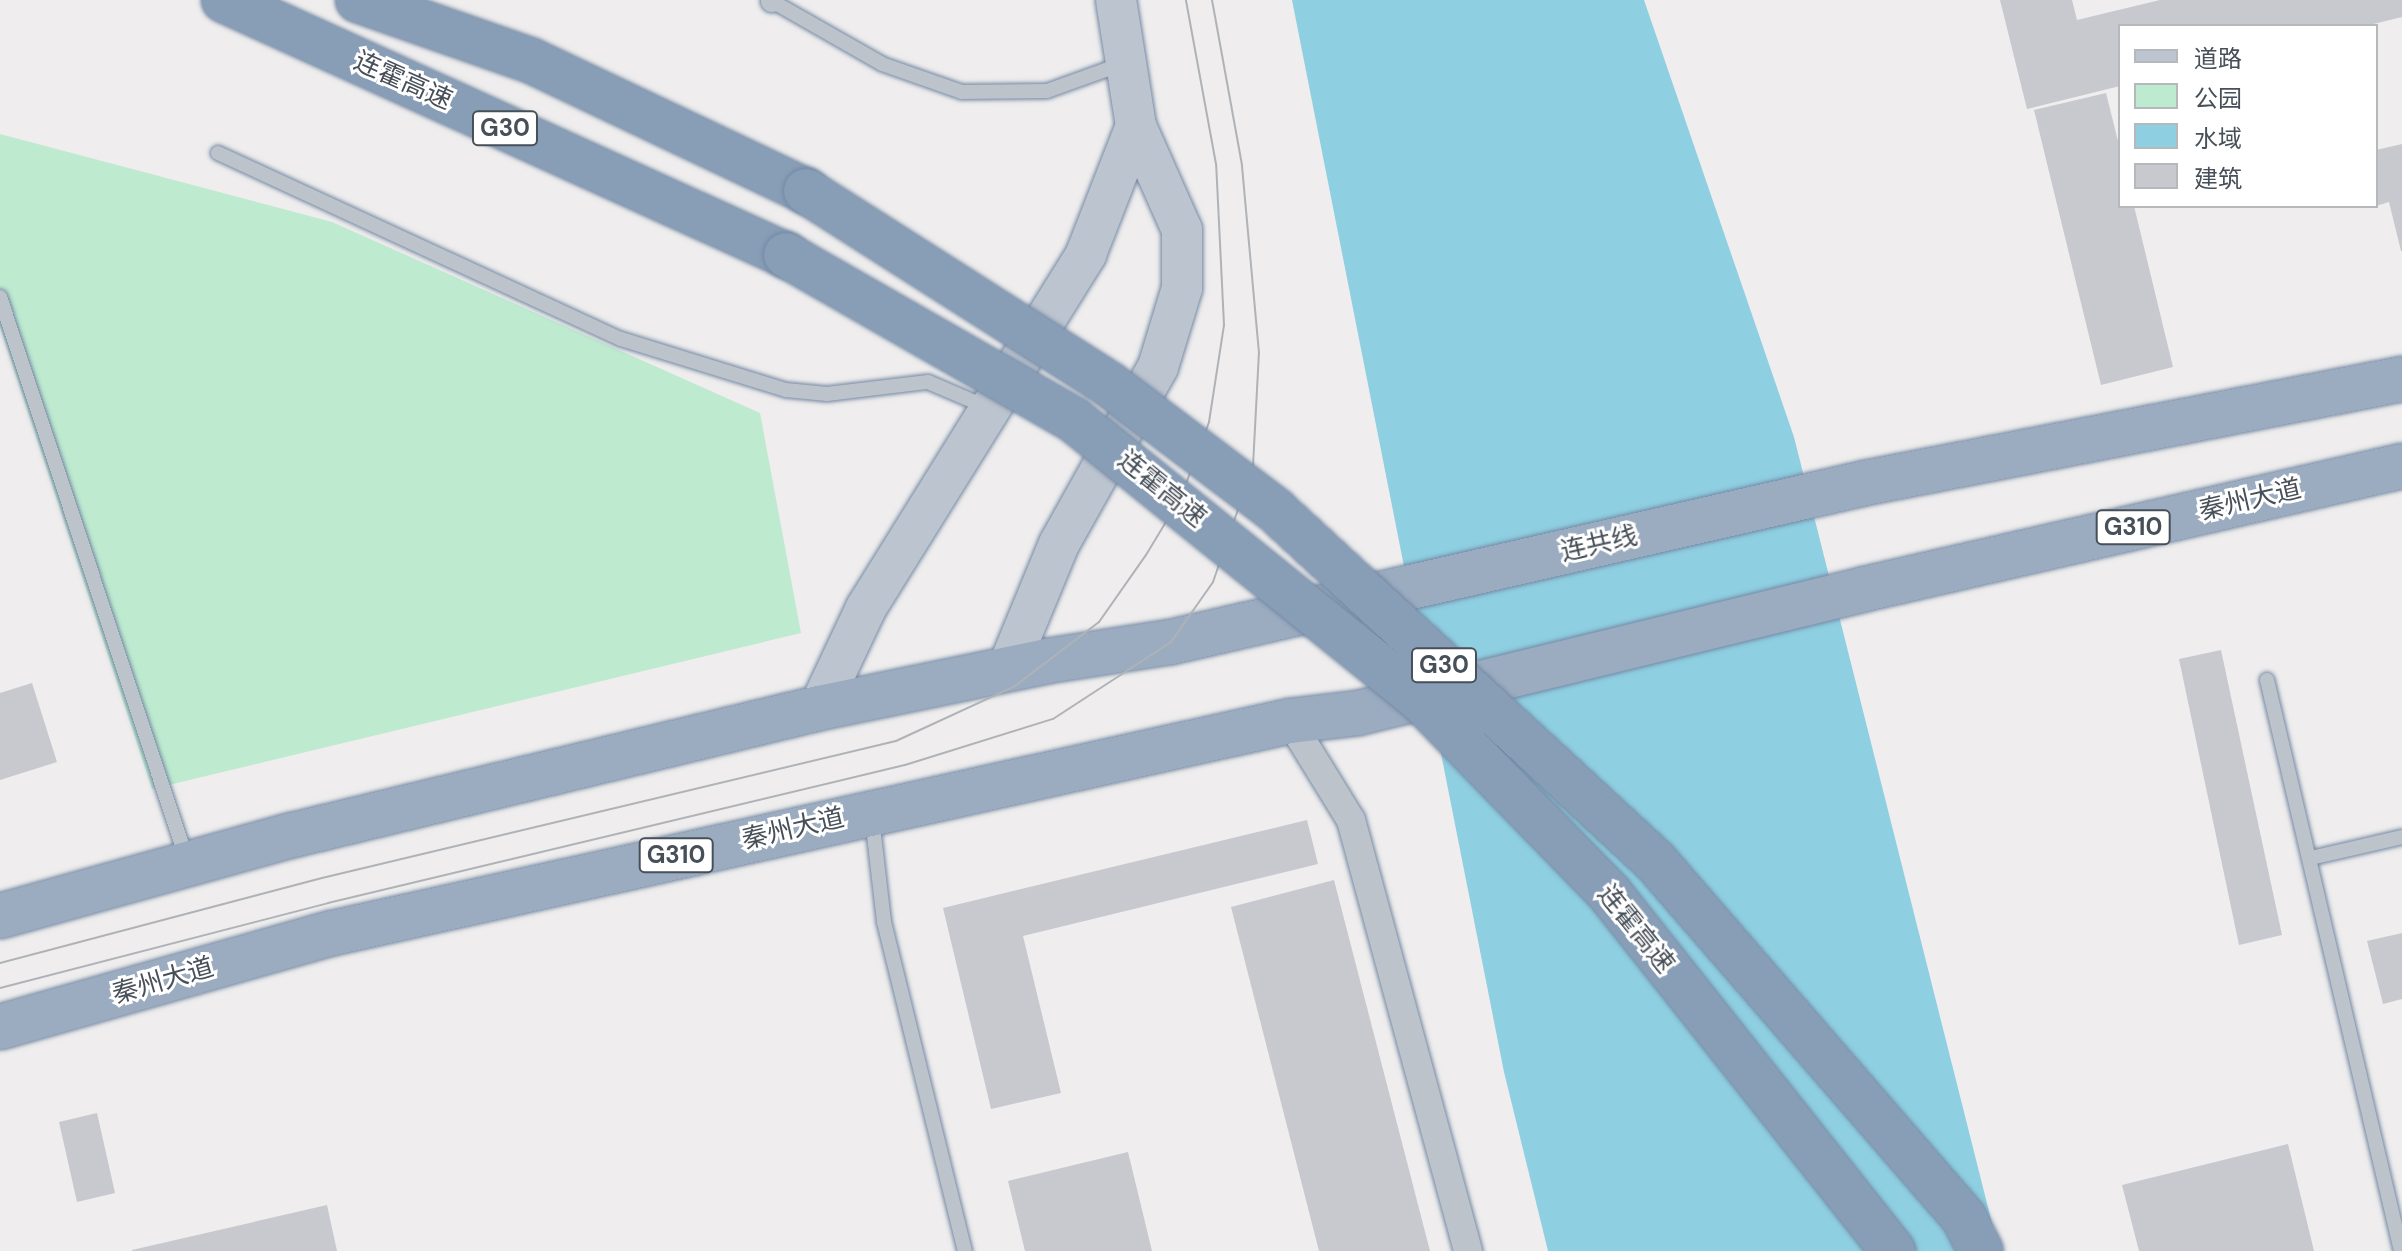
<!DOCTYPE html>
<html>
<head>
<meta charset="utf-8">
<style>
  body { margin:0 }
  #map { position:relative; width:2402px; height:1251px; overflow:hidden; background:#efeded; font-family:"DM Sans","Noto Sans SC",sans-serif }
  div>[style] { position:absolute }
  .green>* { inset:0; background:#beead0 }
  .water>* { inset:0; background:#8fcfe2 }
  .building>* { inset:0; background:#c7c9cf }
  .roads { filter:drop-shadow(0 0 2px #7489a3) drop-shadow(0 0 2px #7489a3) }
  .service>* { height:14px; margin:-7px; padding:0 7px; transform-origin:7px; border-radius:7px; background:#bcc3cb }
  .pedestrian>* { height:22px; margin:-11px; padding:0 11px; transform-origin:11px; border-radius:11px; background:#bcc3cb }
  .minor>* { height:28px; margin:-14px; padding:0 14px; transform-origin:14px; border-radius:14px; background:#bcc3cb }
  .secondary>* { height:40px; margin:-20px; padding:0 20px; transform-origin:20px; border-radius:20px; background:#bcc4cf }
  .trunk>* { height:44px; margin:-22px; padding:0 22px; transform-origin:22px; border-radius:22px; background:#9bacc0 }
  .motorway>* { height:44px; margin:-22px; padding:0 22px; transform-origin:22px; border-radius:22px; background:#889eb7 }
  .tram>* { height:2px; margin:-1px; padding:0 1px; transform-origin:1px; border-radius:1px; background:#afb2b6 }
  .bridges { filter:drop-shadow(0 0 2px #7489a3) drop-shadow(0 0 2px #7489a3) }
  .motorway-bridge>* { height:44px; margin:-22px; padding:0 22px; transform-origin:22px; border-radius:22px; background:#889eb7 }
  span { translate:-50% -50%; white-space:nowrap; text-align:center; line-height:1.15; -webkit-text-stroke:6px #fff; paint-order:stroke }
  .shield-label span { padding:2px 6px; background:#fff; border:2px solid; border-radius:6px; -webkit-text-stroke-width:0 }
  .shield-label { font-size:24px; color:#474f58; font-weight:700 }
  .street-label { font-size:26px; color:#474f58 }
  .legend { position:absolute; left:2118px; top:24px; width:260px; height:184px; box-sizing:border-box; background:#fff; border:2px solid #b5b9bc; margin:0; padding:10px 14px; list-style:none; font-size:24px; color:#474f58 }
  .legend li { display:flex; align-items:center; gap:16px; height:40px }
  .legend b { width:40px; border:2px solid #b5b9bc }
</style>
</head>
<body>
<div id="map">
  <div class="green">
    <div style="clip-path:polygon(0 134px,332px 222px,760px 413px,801px 633px,152px 789px,0 326px)"></div>
  </div>
  <div class="water">
    <div style="clip-path:polygon(1292px 0,1644px 0,1794px 437px,1999px 1251px,1548px 1251px,1504px 1072px)"></div>
  </div>
  <div class="building">
    <div style="clip-path:polygon(2000px 0,2072px 0,2077px 20px,2160px 0,2402px 0,2402px 17px,2365px 26px,2120px 26px,2120px 86px,2027px 109px)"></div>
    <div style="clip-path:polygon(2106px 93px,2120px 149px,2120px 206px,2134px 206px,2173px 367px,2101px 385px,2034px 110px)"></div>
    <div style="clip-path:polygon(2402px 144px,2402px 251px,2401px 251px,2389px 202px,2376px 206px,2376px 150px)"></div>
    <div style="clip-path:polygon(2221px 650px,2282px 935px,2239px 945px,2179px 659px)"></div>
    <div style="clip-path:polygon(32px 683px,57px 762px,0 780px,0 693px)"></div>
    <div style="clip-path:polygon(1307px 820px,1318px 864px,1023px 936px,1061px 1093px,991px 1109px,943px 908px)"></div>
    <div style="clip-path:polygon(1334px 880px,1430px 1251px,1319px 1251px,1231px 907px)"></div>
    <div style="clip-path:polygon(2402px 933px,2402px 999px,2383px 1004px,2367px 941px)"></div>
    <div style="clip-path:polygon(97px 1113px,115px 1193px,77px 1202px,59px 1122px)"></div>
    <div style="clip-path:polygon(2288px 1144px,2314px 1251px,2139px 1251px,2122px 1185px)"></div>
    <div style="clip-path:polygon(1128px 1152px,1152px 1251px,1025px 1251px,1008px 1181px)"></div>
    <div style="clip-path:polygon(327px 1205px,337px 1251px,132px 1251px,132px 1250px)"></div>
  </div>
  <div class="roads">
    <div class="service">
      <div style="left:770px;top:0;width:129px;rotate:29.7deg"></div>
      <div style="left:882px;top:64px;width:85px;rotate:19.3deg"></div>
      <div style="left:962px;top:92px;width:85px;rotate:-0.7deg"></div>
      <div style="left:1047px;top:91px;width:80px;rotate:-19.8deg"></div>
      <div style="left:218px;top:153px;width:444px;rotate:24.8deg"></div>
      <div style="left:621px;top:339px;width:173px;rotate:17.2deg"></div>
      <div style="left:786px;top:390px;width:41px;rotate:5.6deg"></div>
      <div style="left:827px;top:394px;width:102px;rotate:-6.8deg"></div>
      <div style="left:928px;top:382px;width:66px;rotate:23.1deg"></div>
      <div style="left:0;top:297px;width:593px;rotate:71.63deg"></div>
      <div style="left:2267px;top:680px;width:587px;rotate:76.79deg"></div>
      <div style="left:872px;top:818px;width:105px;rotate:83.4deg"></div>
      <div style="left:884px;top:922px;width:339px;rotate:76.2deg"></div>
      <div style="left:2311px;top:858px;width:93px;rotate:-13deg"></div>
    </div>
    <div class="pedestrian">
      <div style="left:772px;top:1px;width:1px;rotate:-45deg"></div>
    </div>
    <div class="minor">
      <div style="left:1290px;top:721px;width:116px;rotate:58.4deg"></div>
      <div style="left:1351px;top:820px;width:447px;rotate:74.8deg"></div>
    </div>
    <div class="secondary">
      <div style="left:1007px;top:670px;width:136px;rotate:-67.6deg"></div>
      <div style="left:1059px;top:544px;width:203px;rotate:-60.8deg"></div>
      <div style="left:1158px;top:367px;width:83px;rotate:-73.1deg"></div>
      <div style="left:1182px;top:288px;width:58px;rotate:-90deg"></div>
      <div style="left:1182px;top:230px;width:114px;rotate:-113.9deg"></div>
      <div style="left:1136px;top:126px;width:128px;rotate:-99deg"></div>
      <div style="left:819px;top:708px;width:110px;rotate:-64.8deg"></div>
      <div style="left:866px;top:608px;width:417px;rotate:-58.1deg"></div>
      <div style="left:1086px;top:254px;width:137px;rotate:-68.7deg"></div>
    </div>
    <div class="trunk">
      <div style="left:0;top:916px;width:304px;rotate:-15.5deg"></div>
      <div style="left:293px;top:835px;width:541px;rotate:-13.57deg"></div>
      <div style="left:819px;top:708px;width:233px;rotate:-11.6deg"></div>
      <div style="left:1047px;top:661px;width:125px;rotate:-8.7deg"></div>
      <div style="left:1171px;top:642px;width:712px;rotate:-12.9deg"></div>
      <div style="left:1865px;top:483px;width:547px;rotate:-10.96deg"></div>
      <div style="left:0;top:1027px;width:346px;rotate:-15.8deg"></div>
      <div style="left:333px;top:933px;width:980px;rotate:-12.49deg"></div>
      <div style="left:1290px;top:721px;width:68px;rotate:-6.7deg"></div>
      <div style="left:1358px;top:713px;width:522px;rotate:-13.74deg"></div>
      <div style="left:1865px;top:589px;width:551px;rotate:-12.9deg"></div>
    </div>
    <div class="motorway">
      <div style="left:224px;top:0;width:617px;rotate:24.41deg"></div>
      <div style="left:358px;top:0;width:184px;rotate:19.3deg"></div>
      <div style="left:532px;top:61px;width:303px;rotate:25.4deg"></div>
    </div>
  </div>
  <div class="tram">
    <div style="left:0;top:963px;width:333px;rotate:-14.8deg"></div>
    <div style="left:322px;top:878px;width:590px;rotate:-13.42deg"></div>
    <div style="left:896px;top:741px;width:131px;rotate:-24.8deg"></div>
    <div style="left:1015px;top:686px;width:106px;rotate:-37.3deg"></div>
    <div style="left:1099px;top:622px;width:82px;rotate:-55deg"></div>
    <div style="left:1146px;top:555px;width:68px;rotate:-58.9deg"></div>
    <div style="left:1181px;top:497px;width:80px;rotate:-69.5deg"></div>
    <div style="left:1209px;top:422px;width:98px;rotate:-81.2deg"></div>
    <div style="left:1224px;top:325px;width:161px;rotate:-92.8deg"></div>
    <div style="left:1216px;top:164px;width:167px;rotate:-100.4deg"></div>
    <div style="left:0;top:988px;width:339px;rotate:-14.5deg"></div>
    <div style="left:328px;top:903px;width:593px;rotate:-13.45deg"></div>
    <div style="left:905px;top:765px;width:155px;rotate:-17.3deg"></div>
    <div style="left:1053px;top:719px;width:141px;rotate:-33.1deg"></div>
    <div style="left:1171px;top:642px;width:73px;rotate:-55deg"></div>
    <div style="left:1213px;top:582px;width:123px;rotate:-71deg"></div>
    <div style="left:1253px;top:466px;width:113px;rotate:-87deg"></div>
    <div style="left:1259px;top:353px;width:189px;rotate:-95.2deg"></div>
    <div style="left:1242px;top:165px;width:168px;rotate:-100.3deg"></div>
  </div>
  <div class="bridges">
    <div class="motorway-bridge">
      <div style="left:806px;top:191px;width:361px;rotate:32.5deg"></div>
      <div style="left:1110px;top:385px;width:207px;rotate:37.1deg"></div>
      <div style="left:1275px;top:510px;width:517px;rotate:42.73deg"></div>
      <div style="left:1655px;top:861px;width:472px;rotate:49.1deg"></div>
      <div style="left:1964px;top:1218px;width:37px;rotate:63deg"></div>
      <div style="left:786px;top:255px;width:332px;rotate:29.8deg"></div>
      <div style="left:1074px;top:420px;width:444px;rotate:38.9deg"></div>
      <div style="left:1420px;top:699px;width:272px;rotate:45.7deg"></div>
      <div style="left:1610px;top:894px;width:456px;rotate:51.6deg"></div>
    </div>
  </div>
  <div class="shield-label">
    <span style="left:505px;top:128px">G30</span>
    <span style="left:2133px;top:527px">G310</span>
    <span style="left:1444px;top:665px">G30</span>
    <span style="left:676px;top:855px">G310</span>
  </div>
  <div class="street-label">
    <span style="left:403px;top:81px;rotate:24deg">连霍高速</span>
    <span style="left:1162px;top:489px;rotate:39deg">连霍高速</span>
    <span style="left:2250px;top:500px;rotate:-13deg">秦州大道</span>
    <span style="left:1599px;top:544px;rotate:-13deg">连共线</span>
    <span style="left:793px;top:829px;rotate:-13deg">秦州大道</span>
    <span style="left:1636px;top:929px;rotate:51deg">连霍高速</span>
    <span style="left:163px;top:981px;rotate:-16deg">秦州大道</span>
  </div>
  <ul class="legend">
  <li><b style="height:10px;background:#bcc4cf"></b>道路</li>
  <li><b style="height:22px;background:#beead0"></b>公园</li>
  <li><b style="height:22px;background:#8fcfe2"></b>水域</li>
  <li><b style="height:22px;background:#c7c9cf"></b>建筑</li>
  </ul>
</div>
</body>
</html>
